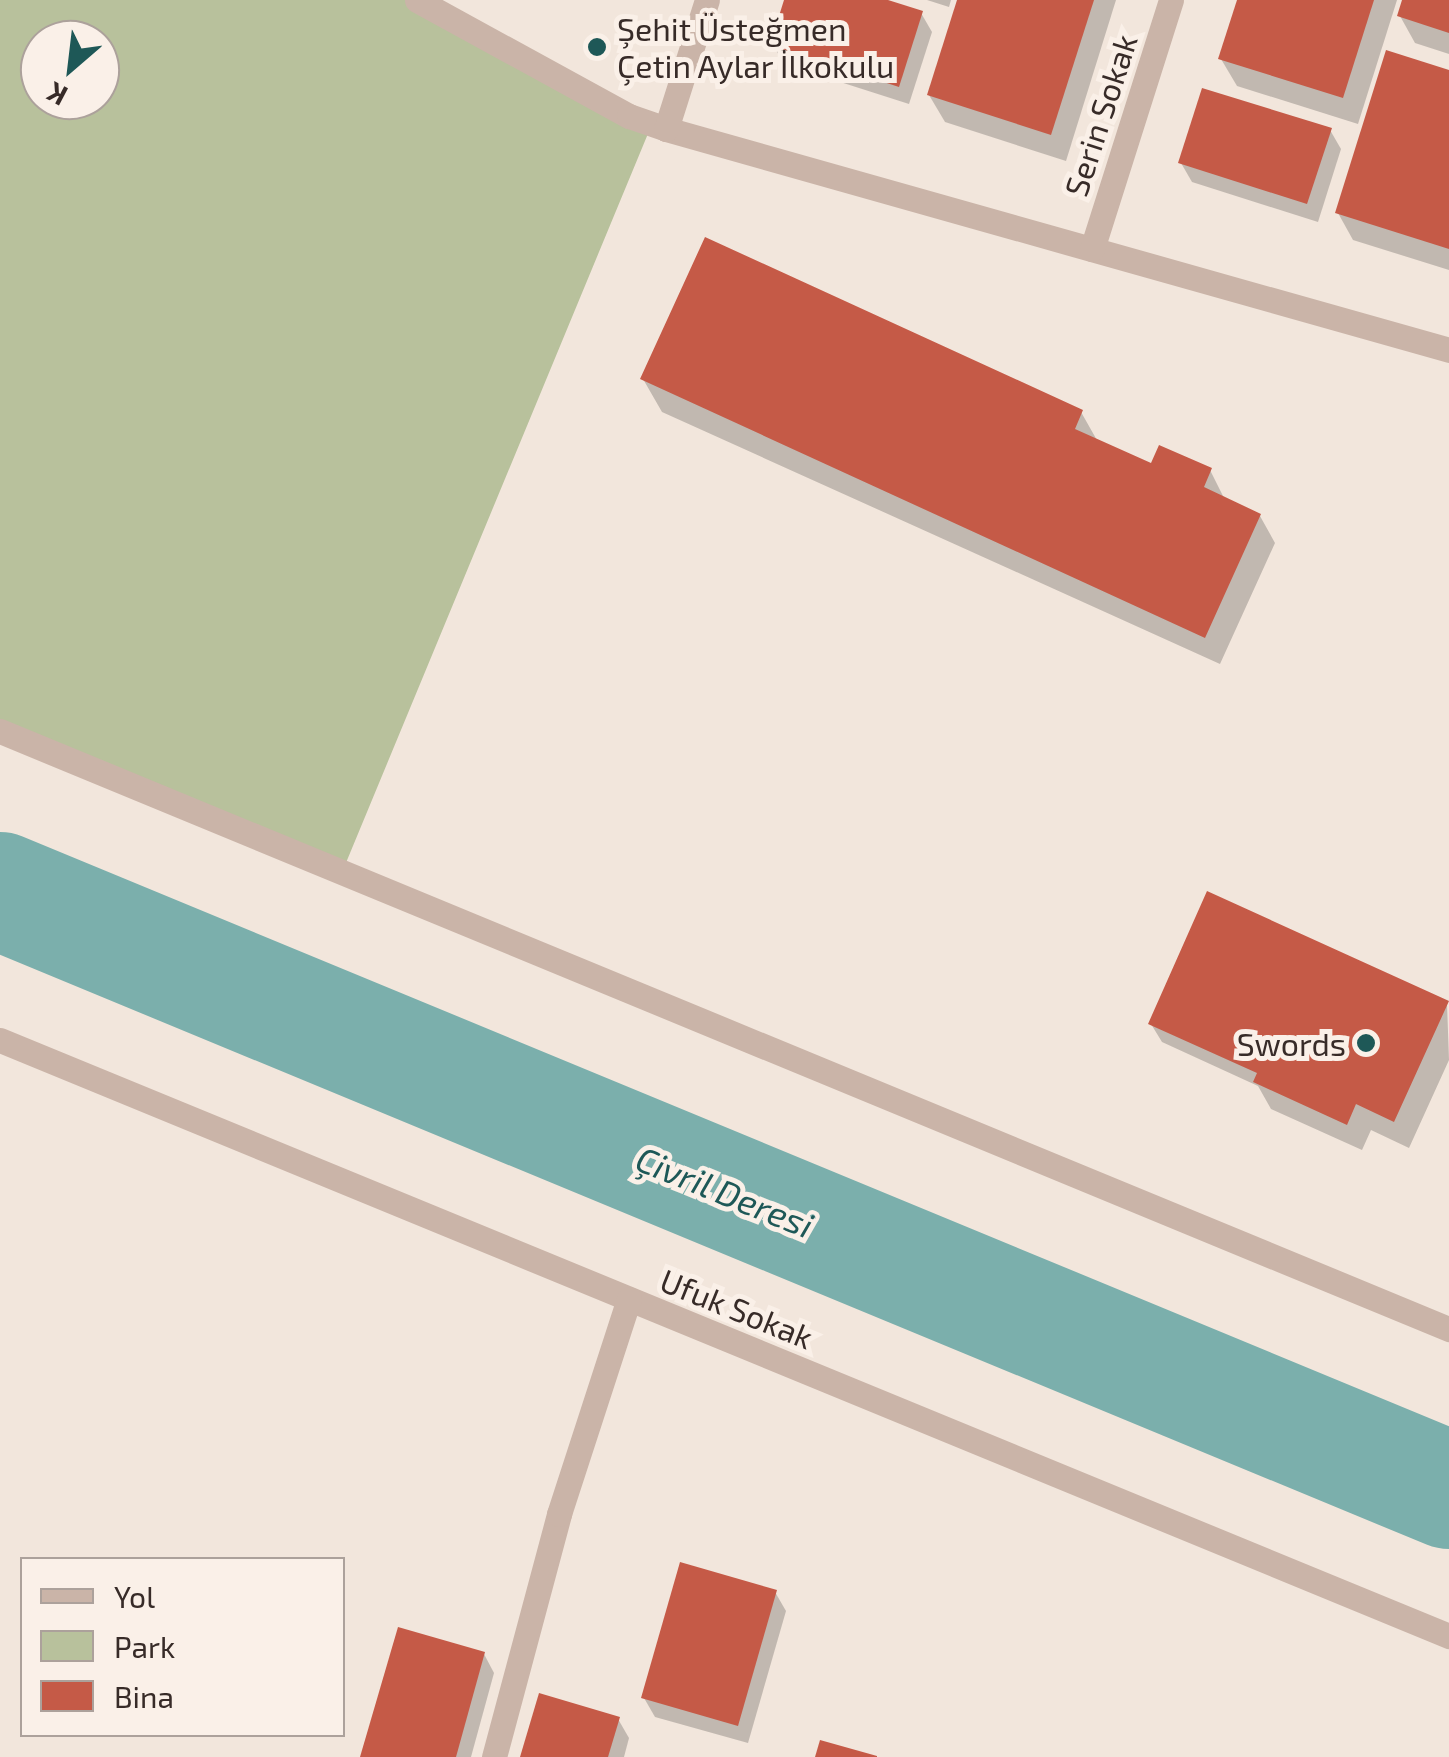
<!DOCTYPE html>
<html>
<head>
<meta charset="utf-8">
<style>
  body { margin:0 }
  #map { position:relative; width:1449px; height:1757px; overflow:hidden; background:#f2e6dc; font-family:"Exo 2",sans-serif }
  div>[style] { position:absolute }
  .green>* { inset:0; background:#b8c19c }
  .shadow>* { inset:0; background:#0003 }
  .river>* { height:118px; margin:-59px; padding:0 59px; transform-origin:59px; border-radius:59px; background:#7bafac }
  .building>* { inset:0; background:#c55a47 }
  .minor>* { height:25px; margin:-12.5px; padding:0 12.5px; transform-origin:12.5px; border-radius:12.5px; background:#cab4a8 }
  .dots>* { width:28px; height:28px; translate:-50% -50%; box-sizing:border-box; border:5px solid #faf0e8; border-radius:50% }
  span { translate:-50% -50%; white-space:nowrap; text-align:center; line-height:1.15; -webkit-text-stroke:10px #faf0e8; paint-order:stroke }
  .poi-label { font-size:32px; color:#372b28 }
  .left { translate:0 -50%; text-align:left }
  .right { translate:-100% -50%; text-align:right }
  .street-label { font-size:32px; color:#372b28 }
  .water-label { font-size:35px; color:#1e5857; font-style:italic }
  .legend { position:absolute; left:20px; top:1557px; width:325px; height:180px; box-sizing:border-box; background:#faf0e8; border:2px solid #aca19b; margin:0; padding:12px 18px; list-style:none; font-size:30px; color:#372b28 }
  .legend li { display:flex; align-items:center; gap:20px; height:50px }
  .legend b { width:50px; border:2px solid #aca19b }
  .north { position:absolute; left:20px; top:20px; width:100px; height:100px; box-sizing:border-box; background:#faf0e8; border:2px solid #aca19b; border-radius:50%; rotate:208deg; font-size:28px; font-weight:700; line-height:40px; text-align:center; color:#372b28 }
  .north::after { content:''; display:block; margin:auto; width:35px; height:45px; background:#1e5857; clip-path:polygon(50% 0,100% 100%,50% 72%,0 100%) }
</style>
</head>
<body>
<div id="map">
  <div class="green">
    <div style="clip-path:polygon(evenodd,0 0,417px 0,652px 124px,343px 870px,0 731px,0 0,40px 40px,100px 40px,100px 100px,40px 100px,40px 40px)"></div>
  </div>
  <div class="shadow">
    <div style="clip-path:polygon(787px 0,880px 0,921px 13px,932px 32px,909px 104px,784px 64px,773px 45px)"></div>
    <div style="clip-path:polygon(927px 0,951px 0,949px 7px)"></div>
    <div style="clip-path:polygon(959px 0,1116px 0,1066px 161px,945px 122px,929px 95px)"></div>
    <div style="clip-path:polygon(1239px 0,1397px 0,1358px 124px,1237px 86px,1221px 59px)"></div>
    <div style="clip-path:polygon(1405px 0,1449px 0,1449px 54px,1415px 43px,1400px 16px)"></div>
    <div style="clip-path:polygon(1449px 72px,1449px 270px,1353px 240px,1338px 213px)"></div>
    <div style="clip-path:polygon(1330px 130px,1341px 149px,1318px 222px,1192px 182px,1181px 163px)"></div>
    <div style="clip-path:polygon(643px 379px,1081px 412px,1098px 442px,1152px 466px,1210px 470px,1225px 500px,1260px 516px,1275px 543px,1220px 664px,662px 412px)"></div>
    <div style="clip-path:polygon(1447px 1003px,1449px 1060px,1409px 1148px,1371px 1130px,1362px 1150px,1271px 1109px,1258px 1086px,1162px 1042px,1151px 1024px)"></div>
    <div style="clip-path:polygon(775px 1592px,786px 1611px,748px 1743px,655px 1717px,644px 1698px)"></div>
    <div style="clip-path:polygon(484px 1654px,494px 1673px,471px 1757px,363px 1757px)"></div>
    <div style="clip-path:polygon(618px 1719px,629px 1738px,624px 1757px,523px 1757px)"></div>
  </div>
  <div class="river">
    <div style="left:0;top:891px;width:1568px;rotate:22.46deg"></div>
  </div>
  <div class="building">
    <div style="clip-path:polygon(784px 0,888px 0,923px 11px,899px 87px,770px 45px)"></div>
    <div style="clip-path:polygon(957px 0,1094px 0,1051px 135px,927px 95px)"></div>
    <div style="clip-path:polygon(1237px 0,1374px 0,1343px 98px,1218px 59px)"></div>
    <div style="clip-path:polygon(1402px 0,1449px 0,1449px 33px,1397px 16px)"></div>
    <div style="clip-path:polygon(1386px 50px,1449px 70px,1449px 249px,1335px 213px)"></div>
    <div style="clip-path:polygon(1202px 88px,1332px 128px,1307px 204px,1178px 163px)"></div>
    <div style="clip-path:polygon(705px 237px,1083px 410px,1075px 429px,1151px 463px,1159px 445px,1212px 468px,1204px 487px,1261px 514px,1205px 638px,640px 379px)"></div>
    <div style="clip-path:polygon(1207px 891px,1449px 1001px,1394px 1122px,1356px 1104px,1347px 1125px,1253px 1082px,1257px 1073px,1148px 1024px)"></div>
    <div style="clip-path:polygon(680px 1562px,777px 1590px,738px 1726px,641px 1698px)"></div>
    <div style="clip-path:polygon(398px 1627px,485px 1652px,456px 1757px,360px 1757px)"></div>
    <div style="clip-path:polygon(539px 1693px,620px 1717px,608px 1757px,520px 1757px)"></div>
    <div style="clip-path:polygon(820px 1740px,877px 1756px,877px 1757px,815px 1757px)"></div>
  </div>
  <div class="minor">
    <div style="left:417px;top:0;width:242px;rotate:28.7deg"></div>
    <div style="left:629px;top:116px;width:39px;rotate:19deg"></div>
    <div style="left:666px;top:129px;width:814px;rotate:15.76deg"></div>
    <div style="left:666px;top:129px;width:135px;rotate:-72.4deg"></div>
    <div style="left:1092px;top:249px;width:261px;rotate:-72.4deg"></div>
    <div style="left:0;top:731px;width:1568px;rotate:22.43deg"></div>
    <div style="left:0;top:1040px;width:1567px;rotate:22.36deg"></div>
    <div style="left:494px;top:1757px;width:252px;rotate:-75deg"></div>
    <div style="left:559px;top:1514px;width:226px;rotate:-72deg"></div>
  </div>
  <div class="dots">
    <div style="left:597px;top:47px;background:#1e5857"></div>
    <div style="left:1366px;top:1043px;background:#1e5857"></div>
  </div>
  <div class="poi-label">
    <span class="left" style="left:617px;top:47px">Şehit Üsteğmen<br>Çetin Aylar İlkokulu</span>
    <span class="right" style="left:1346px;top:1043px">Swords</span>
  </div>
  <div class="street-label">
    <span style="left:1100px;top:115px;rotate:-72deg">Serin Sokak</span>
    <span style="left:737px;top:1308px;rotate:22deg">Ufuk Sokak</span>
  </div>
  <div class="water-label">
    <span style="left:725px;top:1191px;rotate:22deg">Çivril Deresi</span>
  </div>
  <ul class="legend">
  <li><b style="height:12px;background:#cab4a8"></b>Yol</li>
  <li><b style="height:28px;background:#b8c19c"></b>Park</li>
  <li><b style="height:28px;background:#c55a47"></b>Bina</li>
  </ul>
  <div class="north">K</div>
</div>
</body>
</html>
